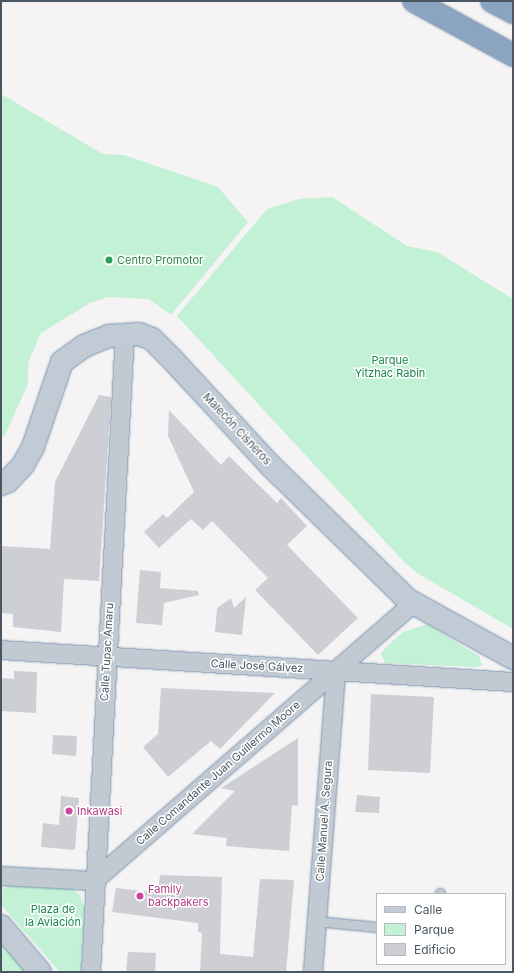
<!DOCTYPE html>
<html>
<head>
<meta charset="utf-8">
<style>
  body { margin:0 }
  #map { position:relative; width:514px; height:973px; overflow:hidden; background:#f5f3f3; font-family:Inter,sans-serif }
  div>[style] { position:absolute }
  .green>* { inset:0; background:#c3f1d5 }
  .building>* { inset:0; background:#cdcfd5 }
  .roads { filter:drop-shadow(0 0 1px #7690ad) drop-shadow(0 0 1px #7690ad) }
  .lane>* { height:9px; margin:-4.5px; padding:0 4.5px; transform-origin:4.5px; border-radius:4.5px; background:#c1cad2 }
  .street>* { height:18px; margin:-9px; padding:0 9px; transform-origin:9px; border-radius:9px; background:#c1cad2 }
  .secondary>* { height:22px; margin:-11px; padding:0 11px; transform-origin:11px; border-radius:11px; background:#c1cbd6 }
  .highway>* { height:22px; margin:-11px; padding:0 11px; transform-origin:11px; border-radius:11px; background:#8ba5c1 }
  .dots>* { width:11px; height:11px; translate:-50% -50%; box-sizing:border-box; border:2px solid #fff; border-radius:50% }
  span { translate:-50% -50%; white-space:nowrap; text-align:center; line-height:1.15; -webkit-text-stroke:3px #fff; paint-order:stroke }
  .leisure-label { font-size:11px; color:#27864d }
  .left { translate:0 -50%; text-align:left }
  .park-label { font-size:11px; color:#17864f }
  .street-label { font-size:11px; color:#4a5661 }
  .hotel-label { font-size:11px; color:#b23c85 }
  .frame { position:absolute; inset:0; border:2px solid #4a5661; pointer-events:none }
  .legend { position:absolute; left:376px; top:893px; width:130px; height:72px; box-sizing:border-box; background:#fff; border:1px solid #b7bbc0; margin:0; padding:5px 7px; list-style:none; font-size:12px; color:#4a5661 }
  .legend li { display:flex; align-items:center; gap:8px; height:20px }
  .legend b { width:20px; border:1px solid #b7bbc0 }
</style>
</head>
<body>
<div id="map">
  <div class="green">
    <div style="clip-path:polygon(1px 94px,103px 154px,124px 155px,218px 187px,248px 222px,171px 315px,149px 299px,108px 297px,90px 303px,41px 333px,28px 363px,28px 384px,5px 435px,1px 438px)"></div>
    <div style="clip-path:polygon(332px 197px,407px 246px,437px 252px,513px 299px,513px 629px,417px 573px,405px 563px,177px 316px,267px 209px,299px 199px)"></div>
    <div style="clip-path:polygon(427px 624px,479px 656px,482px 665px,476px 667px,385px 663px,381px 654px,387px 646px,403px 632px)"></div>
    <div style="clip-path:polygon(14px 884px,68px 886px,80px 895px,85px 908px,81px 972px,60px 972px,1px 905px,1px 890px)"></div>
    <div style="clip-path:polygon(1px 939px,29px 972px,1px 972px)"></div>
  </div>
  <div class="building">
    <div style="clip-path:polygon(99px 395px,111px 397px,99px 581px,64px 579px,61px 632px,13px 627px,13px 614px,1px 613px,1px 546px,50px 549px,55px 482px)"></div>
    <div style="clip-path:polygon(169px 410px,221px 465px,229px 456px,277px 503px,281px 498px,307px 526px,287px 545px,358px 618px,318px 655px,255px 590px,268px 578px,212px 521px,203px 530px,191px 519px,159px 548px,144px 532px,163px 514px,167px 518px,194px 492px,168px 436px)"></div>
    <div style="clip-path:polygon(140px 570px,161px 572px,160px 588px,198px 591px,199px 595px,164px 603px,162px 625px,136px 623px)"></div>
    <div style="clip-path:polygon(246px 597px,242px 635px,215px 632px,217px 608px,231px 598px,234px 608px)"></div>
    <div style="clip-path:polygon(14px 671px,37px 672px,36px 713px,1px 711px,1px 678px,14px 679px)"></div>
    <div style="clip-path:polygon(161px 688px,275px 693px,220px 749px,211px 741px,168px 777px,143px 747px,158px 734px)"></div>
    <div style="clip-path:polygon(371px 694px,434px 697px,430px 773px,368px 770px)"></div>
    <div style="clip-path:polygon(53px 735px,77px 736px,76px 756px,52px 754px)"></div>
    <div style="clip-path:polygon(298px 738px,298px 806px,292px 805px,289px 851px,226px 846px,227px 838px,192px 834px,235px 791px,221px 788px)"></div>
    <div style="clip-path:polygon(357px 795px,380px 797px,379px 813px,355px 812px)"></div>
    <div style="clip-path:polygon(61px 796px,79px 798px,75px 850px,41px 847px,43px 823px,59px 825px)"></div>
    <div style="clip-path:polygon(160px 875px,222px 877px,220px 954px,253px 957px,260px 879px,294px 880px,286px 972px,200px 972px,202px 933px,198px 932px,198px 923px,112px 912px,116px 888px,158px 893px)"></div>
    <div style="clip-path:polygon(128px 952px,156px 953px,155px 972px,126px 972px)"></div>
  </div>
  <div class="roads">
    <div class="lane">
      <div style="left:440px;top:894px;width:1px;rotate:-90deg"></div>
      <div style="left:316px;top:921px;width:61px;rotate:5.6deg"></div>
    </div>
    <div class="street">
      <div style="left:1px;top:650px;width:513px;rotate:3.58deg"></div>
      <div style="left:1px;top:876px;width:93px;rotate:3.1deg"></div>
      <div style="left:94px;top:881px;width:422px;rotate:-41deg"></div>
      <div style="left:91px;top:972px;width:640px;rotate:-86.95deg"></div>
      <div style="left:313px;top:972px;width:302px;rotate:-85.6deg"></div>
    </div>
    <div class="secondary">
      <div style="left:1px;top:484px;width:8px;rotate:-23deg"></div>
      <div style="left:8px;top:481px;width:22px;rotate:-47deg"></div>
      <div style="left:23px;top:465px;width:21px;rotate:-61deg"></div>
      <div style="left:33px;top:447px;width:90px;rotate:-71.2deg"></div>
      <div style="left:62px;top:362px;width:27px;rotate:-36deg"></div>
      <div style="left:84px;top:346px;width:27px;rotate:-22deg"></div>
      <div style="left:109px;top:336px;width:30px;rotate:-4deg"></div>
      <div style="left:139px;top:334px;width:14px;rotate:21deg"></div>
      <div style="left:152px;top:339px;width:25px;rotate:45deg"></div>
      <div style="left:170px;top:357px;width:147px;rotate:47.2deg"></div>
      <div style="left:270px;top:465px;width:193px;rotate:44.4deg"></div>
      <div style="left:408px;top:600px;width:120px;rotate:28.9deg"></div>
      <div style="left:1px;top:926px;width:60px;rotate:49.7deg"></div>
    </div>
    <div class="highway">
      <div style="left:414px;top:1px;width:113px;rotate:28.6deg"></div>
      <div style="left:492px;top:1px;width:24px;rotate:28deg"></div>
    </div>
  </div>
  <div class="dots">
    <div style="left:109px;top:260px;background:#2e9e5b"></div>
    <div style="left:69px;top:811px;background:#d1479c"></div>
    <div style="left:140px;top:896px;background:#d1479c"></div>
  </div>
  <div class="leisure-label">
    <span class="left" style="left:117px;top:260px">Centro Promotor</span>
  </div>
  <div class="park-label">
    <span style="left:390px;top:367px">Parque<br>Yitzhac Rabin</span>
    <span style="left:53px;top:916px">Plaza de<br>la Aviación</span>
  </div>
  <div class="street-label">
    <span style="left:237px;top:429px;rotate:47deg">Malecón Cisneros</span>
    <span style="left:107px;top:652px;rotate:-87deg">Calle Tupac Amaru</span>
    <span style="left:257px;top:666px;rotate:3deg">Calle José Gálvez</span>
    <span style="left:218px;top:773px;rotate:-41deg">Calle Comandante Juan Guillermo Moore</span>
    <span style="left:324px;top:821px;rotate:-86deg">Calle Manuel A. Segura</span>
  </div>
  <div class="hotel-label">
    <span class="left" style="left:77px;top:811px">Inkawasi</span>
    <span class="left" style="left:148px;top:896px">Family<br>backpakers</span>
  </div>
  <div class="frame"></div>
  <ul class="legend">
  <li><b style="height:5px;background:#c1cbd6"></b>Calle</li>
  <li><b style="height:11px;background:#c3f1d5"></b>Parque</li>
  <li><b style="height:11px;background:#cdcfd5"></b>Edificio</li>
  </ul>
</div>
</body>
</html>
